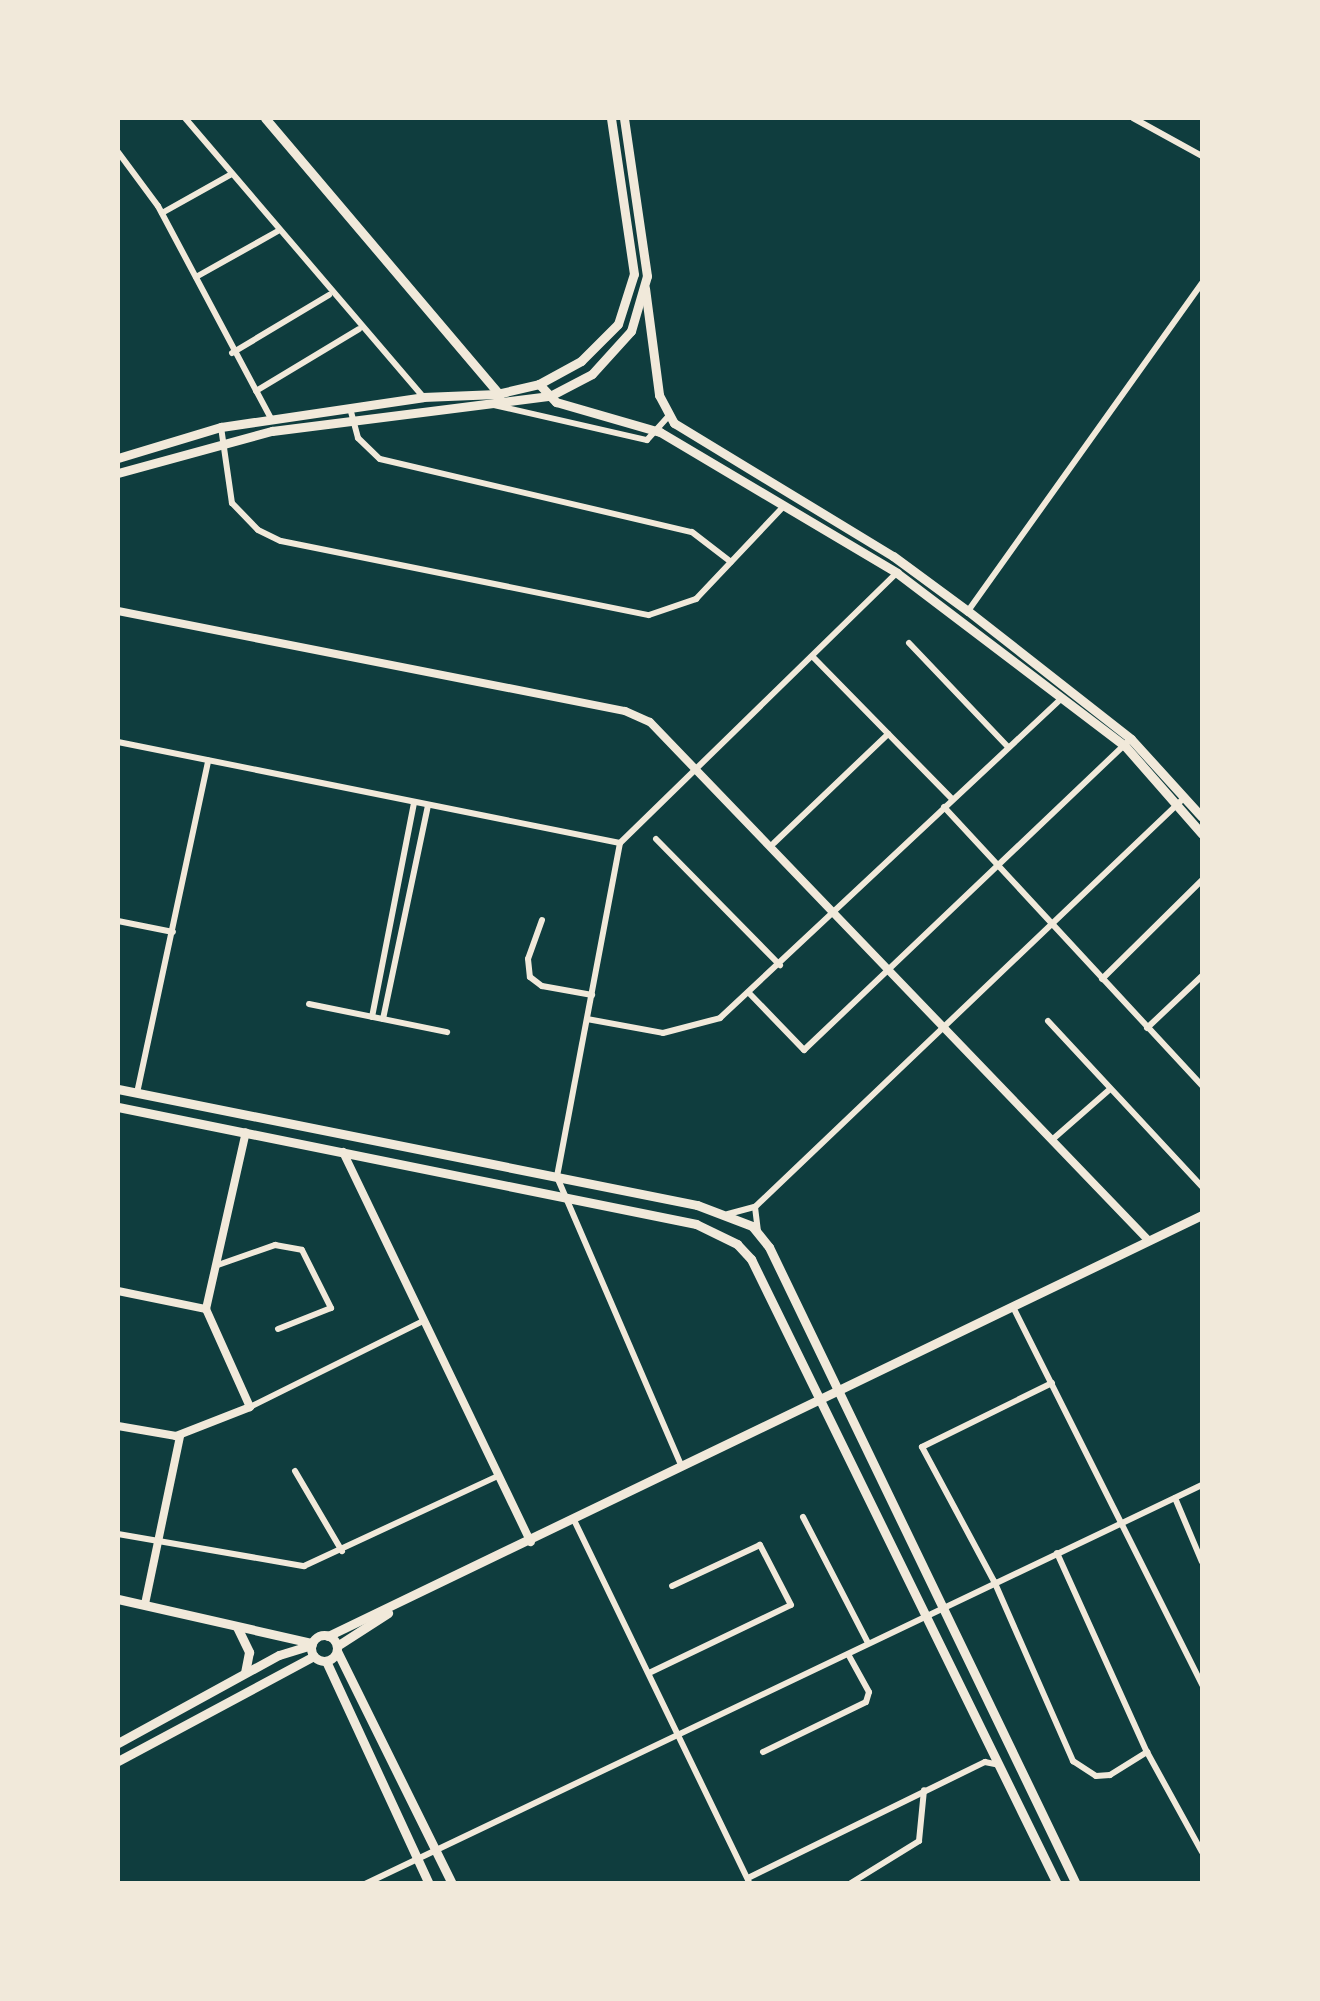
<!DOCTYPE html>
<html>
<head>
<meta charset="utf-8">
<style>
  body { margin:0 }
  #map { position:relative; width:1320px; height:2001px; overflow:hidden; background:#0f3d3e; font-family:"Archivo Narrow",sans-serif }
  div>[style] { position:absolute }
  .minor>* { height:6px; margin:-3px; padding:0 3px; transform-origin:3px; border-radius:3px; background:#f1e9da }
  .tertiary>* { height:8px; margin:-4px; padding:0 4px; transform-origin:4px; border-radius:4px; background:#f1e9da }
  .secondary>* { height:9px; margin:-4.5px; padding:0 4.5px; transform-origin:4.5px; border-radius:4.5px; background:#f1e9da }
  .secondary>.ring { margin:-4.5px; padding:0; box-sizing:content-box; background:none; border:9px solid #f1e9da; border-radius:50% }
  span { translate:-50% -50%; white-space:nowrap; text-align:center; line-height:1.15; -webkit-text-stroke:9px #f1e9da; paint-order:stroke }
  .frame { position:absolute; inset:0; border:120px solid #f1e9da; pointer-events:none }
</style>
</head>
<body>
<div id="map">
  <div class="minor">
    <div style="left:185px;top:118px;width:367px;rotate:49.5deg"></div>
    <div style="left:1133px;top:118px;width:79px;rotate:28.8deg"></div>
    <div style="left:118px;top:152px;width:67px;rotate:53.5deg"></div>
    <div style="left:158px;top:206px;width:242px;rotate:62deg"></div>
    <div style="left:162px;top:213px;width:78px;rotate:-29.2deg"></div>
    <div style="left:196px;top:277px;width:94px;rotate:-29.3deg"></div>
    <div style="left:232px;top:353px;width:113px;rotate:-30.9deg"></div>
    <div style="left:256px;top:391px;width:120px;rotate:-31deg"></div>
    <div style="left:494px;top:405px;width:157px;rotate:12.9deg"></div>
    <div style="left:647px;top:440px;width:31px;rotate:-48deg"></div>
    <div style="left:350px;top:408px;width:31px;rotate:75deg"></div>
    <div style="left:358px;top:438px;width:30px;rotate:44deg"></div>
    <div style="left:380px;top:459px;width:320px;rotate:13.2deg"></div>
    <div style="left:692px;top:532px;width:49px;rotate:37.6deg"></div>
    <div style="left:221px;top:427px;width:77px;rotate:81.8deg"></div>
    <div style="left:232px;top:503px;width:37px;rotate:46deg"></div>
    <div style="left:258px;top:530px;width:25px;rotate:26deg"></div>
    <div style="left:281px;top:541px;width:375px;rotate:11.4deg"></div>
    <div style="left:649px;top:615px;width:50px;rotate:-18.8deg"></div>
    <div style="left:696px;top:599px;width:128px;rotate:-46.6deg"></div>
    <div style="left:968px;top:611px;width:403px;rotate:-54.5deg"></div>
    <div style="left:909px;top:643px;width:144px;rotate:46.4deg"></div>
    <div style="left:813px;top:657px;width:199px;rotate:45.6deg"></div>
    <div style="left:118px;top:742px;width:512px;rotate:11.38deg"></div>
    <div style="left:620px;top:843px;width:387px;rotate:-44.3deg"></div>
    <div style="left:944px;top:807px;width:380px;rotate:47.2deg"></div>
    <div style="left:656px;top:839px;width:177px;rotate:45.5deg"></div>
    <div style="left:620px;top:843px;width:340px;rotate:100.7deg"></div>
    <div style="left:557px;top:1177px;width:314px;rotate:66.7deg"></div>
    <div style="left:774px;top:843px;width:158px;rotate:-43.7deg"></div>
    <div style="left:542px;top:920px;width:41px;rotate:109.7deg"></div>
    <div style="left:528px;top:959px;width:18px;rotate:84deg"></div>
    <div style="left:530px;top:977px;width:15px;rotate:37deg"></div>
    <div style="left:542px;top:986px;width:51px;rotate:10.2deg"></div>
    <div style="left:118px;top:921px;width:56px;rotate:11.3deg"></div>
    <div style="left:1102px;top:979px;width:141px;rotate:-44.7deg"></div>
    <div style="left:750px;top:994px;width:78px;rotate:46deg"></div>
    <div style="left:804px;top:1050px;width:451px;rotate:-43.6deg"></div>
    <div style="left:309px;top:1004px;width:141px;rotate:11.5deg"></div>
    <div style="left:372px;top:1017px;width:218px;rotate:-78.9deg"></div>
    <div style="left:383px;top:1019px;width:218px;rotate:-78.1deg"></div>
    <div style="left:587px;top:1019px;width:77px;rotate:10.4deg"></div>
    <div style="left:663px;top:1033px;width:59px;rotate:-14.7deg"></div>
    <div style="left:720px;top:1018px;width:467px;rotate:-43.1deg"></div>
    <div style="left:1048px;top:1021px;width:226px;rotate:47.1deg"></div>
    <div style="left:1147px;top:1028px;width:76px;rotate:-43.4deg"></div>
    <div style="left:137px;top:1093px;width:340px;rotate:-77.9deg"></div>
    <div style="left:1053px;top:1139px;width:74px;rotate:-41.2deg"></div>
    <div style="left:755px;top:1207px;width:24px;rotate:83deg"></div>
    <div style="left:728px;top:1214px;width:28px;rotate:-15deg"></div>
    <div style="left:755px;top:1207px;width:594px;rotate:-43.64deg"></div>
    <div style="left:215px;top:1266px;width:64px;rotate:-19.3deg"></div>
    <div style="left:275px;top:1245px;width:27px;rotate:10deg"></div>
    <div style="left:302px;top:1250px;width:65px;rotate:63.4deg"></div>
    <div style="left:331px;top:1308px;width:57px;rotate:158.4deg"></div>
    <div style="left:1013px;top:1307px;width:423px;rotate:63.4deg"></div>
    <div style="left:1052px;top:1383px;width:145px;rotate:153.8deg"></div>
    <div style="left:922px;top:1447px;width:152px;rotate:61.8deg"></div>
    <div style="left:994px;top:1581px;width:197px;rotate:66.3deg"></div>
    <div style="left:1073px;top:1761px;width:27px;rotate:33deg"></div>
    <div style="left:1096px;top:1776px;width:14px;rotate:-4deg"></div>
    <div style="left:1110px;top:1775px;width:44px;rotate:-31.9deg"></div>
    <div style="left:250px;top:1407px;width:193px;rotate:-26.4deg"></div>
    <div style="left:295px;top:1471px;width:93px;rotate:59.6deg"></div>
    <div style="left:1175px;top:1498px;width:69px;rotate:67.1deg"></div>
    <div style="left:803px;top:1517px;width:142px;rotate:62.7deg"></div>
    <div style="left:574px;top:1520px;width:404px;rotate:64.2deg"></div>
    <div style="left:118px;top:1534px;width:189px;rotate:9.8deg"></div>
    <div style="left:304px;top:1566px;width:214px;rotate:-24.9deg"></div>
    <div style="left:1057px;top:1553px;width:218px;rotate:65.7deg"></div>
    <div style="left:1147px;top:1752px;width:114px;rotate:61.2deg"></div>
    <div style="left:649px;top:1673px;width:157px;rotate:-25.6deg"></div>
    <div style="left:791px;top:1605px;width:68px;rotate:-117.3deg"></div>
    <div style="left:760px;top:1545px;width:97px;rotate:155deg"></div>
    <div style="left:763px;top:1752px;width:114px;rotate:-25.9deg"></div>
    <div style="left:866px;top:1702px;width:10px;rotate:-73deg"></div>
    <div style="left:869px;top:1692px;width:43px;rotate:-118.9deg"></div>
    <div style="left:748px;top:1878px;width:264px;rotate:-26.1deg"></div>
    <div style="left:985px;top:1762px;width:14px;rotate:12deg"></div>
    <div style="left:851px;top:1883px;width:80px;rotate:-31.7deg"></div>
    <div style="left:919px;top:1841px;width:51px;rotate:-84.4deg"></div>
    <div style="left:365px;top:1884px;width:927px;rotate:-25.49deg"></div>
  </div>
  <div class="tertiary">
    <div style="left:118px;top:611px;width:517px;rotate:11.16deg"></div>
    <div style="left:625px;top:711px;width:27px;rotate:24deg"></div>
    <div style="left:650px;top:722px;width:720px;rotate:46.13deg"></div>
    <div style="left:343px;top:1152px;width:433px;rotate:64.3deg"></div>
    <div style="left:118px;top:1291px;width:90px;rotate:11.6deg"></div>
    <div style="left:118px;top:1426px;width:59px;rotate:9.8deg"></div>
    <div style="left:176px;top:1436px;width:79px;rotate:-21.4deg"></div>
    <div style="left:250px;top:1407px;width:107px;rotate:-114.2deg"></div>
    <div style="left:206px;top:1309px;width:181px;rotate:-77.3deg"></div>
    <div style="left:145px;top:1604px;width:172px;rotate:-78.2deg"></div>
  </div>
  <div class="secondary">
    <div style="left:265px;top:118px;width:363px;rotate:49.7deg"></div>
    <div style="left:645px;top:288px;width:108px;rotate:82.5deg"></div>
    <div style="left:659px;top:395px;width:32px;rotate:62deg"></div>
    <div style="left:674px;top:423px;width:256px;rotate:31.3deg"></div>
    <div style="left:893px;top:556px;width:93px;rotate:36.3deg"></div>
    <div style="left:968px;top:611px;width:207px;rotate:38.1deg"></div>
    <div style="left:1131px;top:739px;width:105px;rotate:47.7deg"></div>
    <div style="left:539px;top:384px;width:25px;rotate:47deg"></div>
    <div style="left:556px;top:402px;width:108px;rotate:16.1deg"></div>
    <div style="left:660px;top:432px;width:276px;rotate:30.7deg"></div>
    <div style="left:897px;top:573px;width:286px;rotate:37.2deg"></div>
    <div style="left:1125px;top:746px;width:117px;rotate:48.8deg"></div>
    <div style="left:118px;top:458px;width:108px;rotate:-16.8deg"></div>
    <div style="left:221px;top:427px;width:204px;rotate:-8.4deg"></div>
    <div style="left:423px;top:397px;width:74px;rotate:-2.3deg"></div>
    <div style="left:497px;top:394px;width:43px;rotate:-13.4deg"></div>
    <div style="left:539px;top:384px;width:48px;rotate:-28.7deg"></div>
    <div style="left:581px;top:361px;width:52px;rotate:-45deg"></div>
    <div style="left:618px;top:324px;width:52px;rotate:-72.3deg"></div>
    <div style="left:634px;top:274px;width:158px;rotate:-98.4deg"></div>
    <div style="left:118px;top:473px;width:160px;rotate:-15.3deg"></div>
    <div style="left:272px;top:431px;width:280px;rotate:-7.2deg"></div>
    <div style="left:550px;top:396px;width:47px;rotate:-27.6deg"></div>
    <div style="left:592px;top:374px;width:58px;rotate:-47.8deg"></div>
    <div style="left:631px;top:331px;width:57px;rotate:-73.8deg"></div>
    <div style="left:647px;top:276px;width:160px;rotate:-98.3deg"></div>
    <div style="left:118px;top:1089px;width:591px;rotate:11.33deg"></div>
    <div style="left:697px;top:1205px;width:59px;rotate:20.9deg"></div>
    <div style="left:752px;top:1226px;width:27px;rotate:51deg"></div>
    <div style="left:769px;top:1247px;width:707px;rotate:64.27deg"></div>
    <div style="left:118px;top:1107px;width:590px;rotate:11.44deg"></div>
    <div style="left:696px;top:1224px;width:46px;rotate:26deg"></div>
    <div style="left:737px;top:1244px;width:21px;rotate:47deg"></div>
    <div style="left:751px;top:1259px;width:696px;rotate:63.91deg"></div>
    <div style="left:118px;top:1599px;width:199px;rotate:12.8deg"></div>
    <div style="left:237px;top:1627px;width:28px;rotate:64deg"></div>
    <div style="left:249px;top:1652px;width:21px;rotate:101deg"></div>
    <div class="ring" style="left:311px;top:1635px;width:17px;height:17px"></div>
    <div style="left:328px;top:1636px;width:970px;rotate:-25.72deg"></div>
    <div style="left:337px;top:1646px;width:61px;rotate:-32.9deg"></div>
    <div style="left:337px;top:1651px;width:260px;rotate:63.7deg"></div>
    <div style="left:326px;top:1661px;width:246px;rotate:65.2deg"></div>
    <div style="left:118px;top:1743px;width:183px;rotate:-28.7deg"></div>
    <div style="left:279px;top:1655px;width:34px;rotate:-17deg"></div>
    <div style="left:118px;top:1761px;width:222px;rotate:-28.2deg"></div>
  </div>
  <div class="frame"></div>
</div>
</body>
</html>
